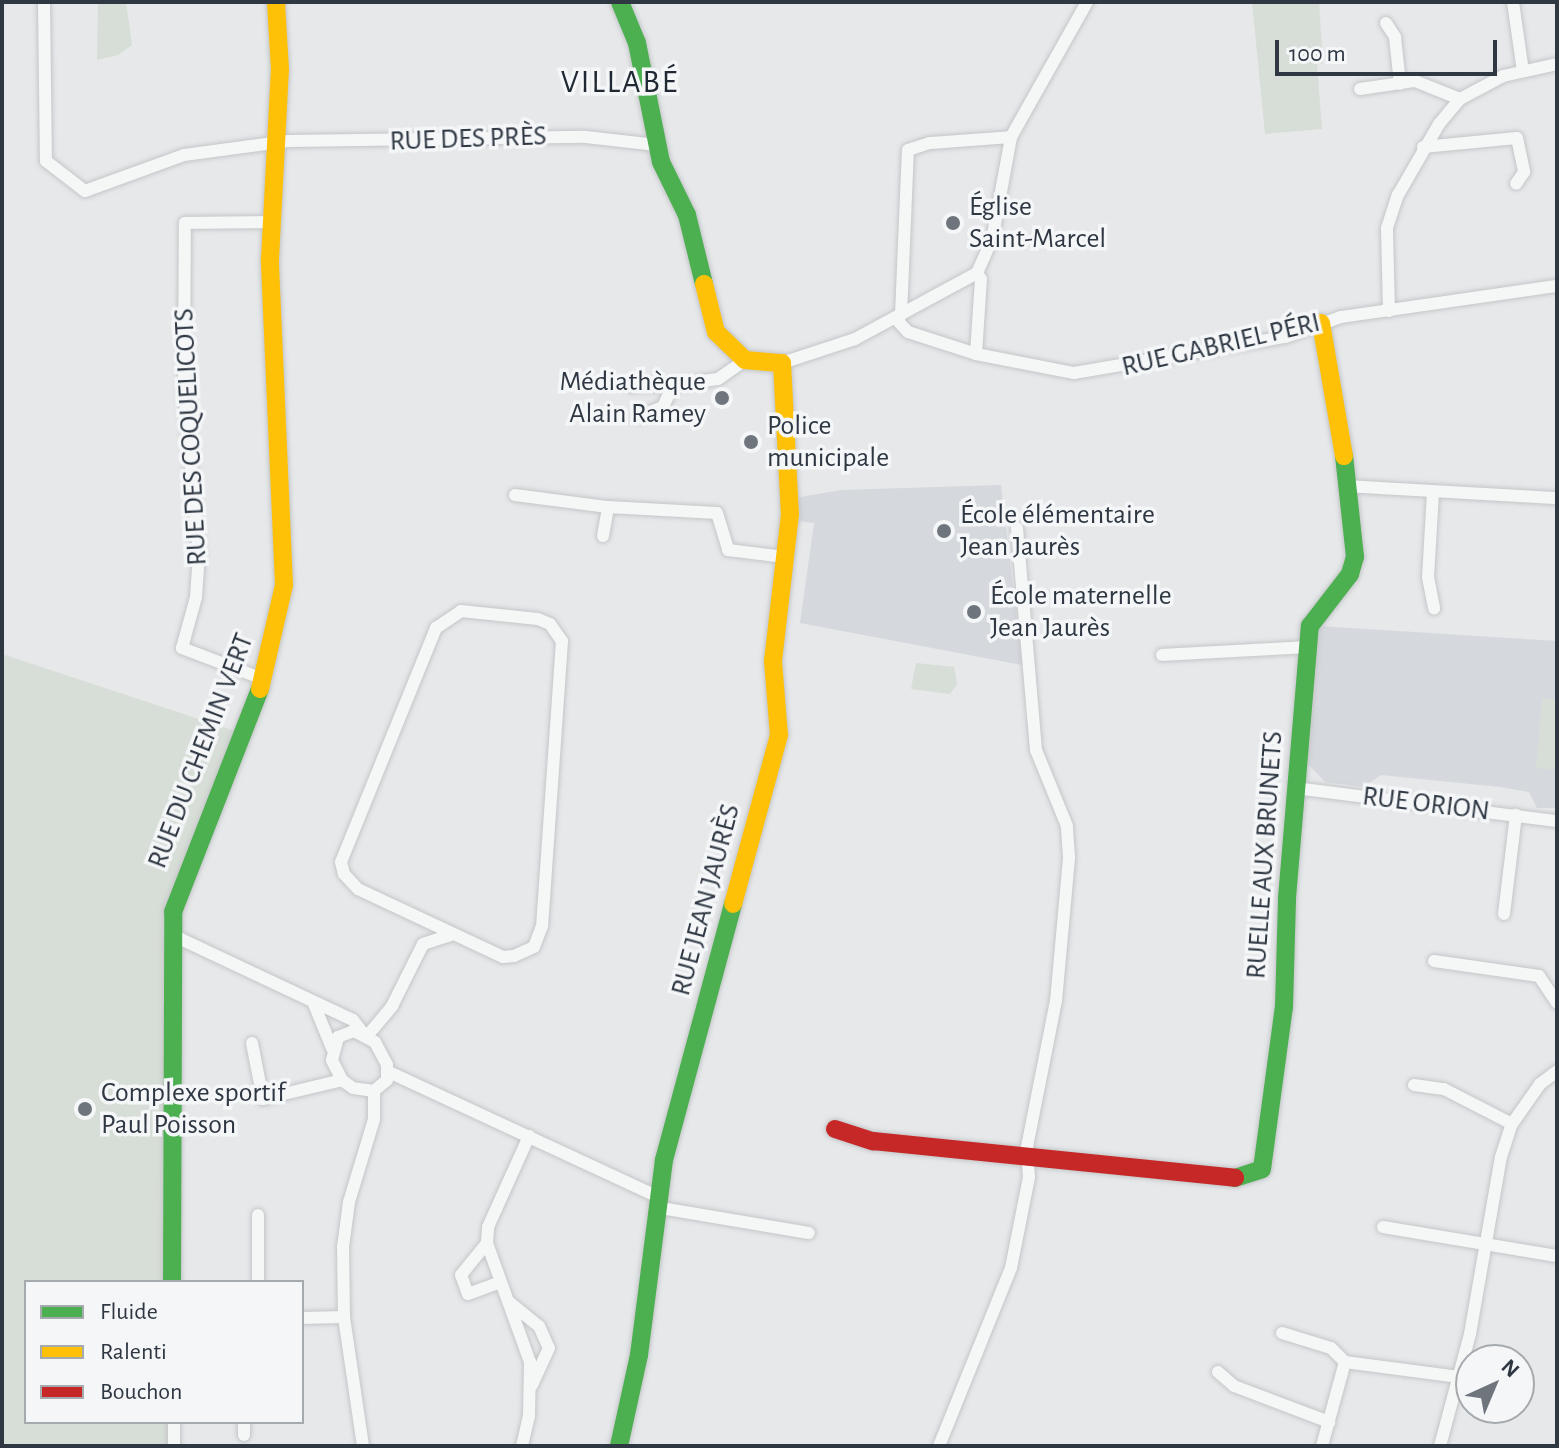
<!DOCTYPE html>
<html>
<head>
<meta charset="utf-8">
<style>
  body { margin:0 }
  #map { position:relative; width:1559px; height:1448px; overflow:hidden; background:#e6e8ea; font-family:"Alegreya Sans",sans-serif }
  div>[style] { position:absolute }
  .built>* { inset:0; background:#d5d8dd }
  .green>* { inset:0; background:#d7ddd7 }
  .roads { filter:drop-shadow(0 0 2px #c4c6c8) drop-shadow(0 0 2px #c4c6c8) }
  .street>* { height:12px; margin:-6px; padding:0 6px; transform-origin:6px; border-radius:6px; background:#f5f6f6 }
  .fast>* { height:18px; margin:-9px; padding:0 9px; transform-origin:9px; border-radius:9px; background:#4caf50 }
  .slow>* { height:18px; margin:-9px; padding:0 9px; transform-origin:9px; border-radius:9px; background:#ffc107 }
  .jam>* { height:18px; margin:-9px; padding:0 9px; transform-origin:9px; border-radius:9px; background:#c62828 }
  .dots>* { width:22px; height:22px; translate:-50% -50%; box-sizing:border-box; border:4px solid #f4f6f8; border-radius:50% }
  span { translate:-50% -50%; white-space:nowrap; text-align:center; line-height:1.15; -webkit-text-stroke:7px #f4f6f8; paint-order:stroke }
  .street-label { font-size:28px; color:#2e3742 }
  .poi-label { font-size:28px; color:#2e3742 }
  .left { translate:0 -50%; text-align:left }
  .right { translate:-100% -50%; text-align:right }
  .quarter-label { font-size:32px; color:#202833; letter-spacing:2px }
  .frame { position:absolute; inset:0; border:4px solid #2e3742; pointer-events:none }
  .legend { position:absolute; left:24px; top:1280px; width:280px; height:144px; box-sizing:border-box; background:#f4f6f8; border:2px solid #a5aaaf; margin:0; padding:10px 14px; list-style:none; font-size:24px; color:#2e3742 }
  .legend li { display:flex; align-items:center; gap:16px; height:40px }
  .legend b { width:40px; border:2px solid #a5aaaf }
  .north { position:absolute; left:1455px; top:1344px; width:80px; height:80px; box-sizing:border-box; background:#f4f6f8; border:2px solid #a5aaaf; border-radius:50%; rotate:44deg; font-size:22px; font-weight:700; line-height:32px; text-align:center; color:#2e3742 }
  .north::after { content:''; display:block; margin:auto; width:28px; height:36px; background:#6e757d; clip-path:polygon(50% 0,100% 100%,50% 72%,0 100%) }
  .scale { position:absolute; left:1275px; top:40px; width:222px; height:36px; box-sizing:border-box; border:4px solid #2e3742; border-top:0; padding-left:10px; font-size:24px; line-height:28px; white-space:nowrap; color:#2e3742; -webkit-text-stroke:6px #f4f6f8; paint-order:stroke }
</style>
</head>
<body>
<div id="map">
  <div class="built">
    <div style="clip-path:polygon(1001px 485px,1022px 665px,800px 623px,814px 523px,797px 521px,795px 498px,841px 490px)"></div>
    <div style="clip-path:polygon(1319px 626px,1557px 641px,1557px 808px,1537px 808px,1529px 792px,1500px 787px,1381px 775px,1364px 787px,1325px 782px,1306px 762px)"></div>
  </div>
  <div class="green">
    <div style="clip-path:polygon(98px 2px,126px 2px,132px 45px,118px 55px,97px 60px)"></div>
    <div style="clip-path:polygon(1252px 2px,1319px 2px,1323px 63px,1317px 65px,1322px 129px,1265px 134px)"></div>
    <div style="clip-path:polygon(2px 654px,241px 733px,174px 896px,169px 1282px,26px 1282px,26px 1422px,170px 1422px,170px 1446px,2px 1446px)"></div>
    <div style="clip-path:polygon(916px 663px,954px 667px,957px 684px,950px 694px,911px 689px)"></div>
    <div style="clip-path:polygon(1542px 698px,1557px 699px,1557px 770px,1536px 768px)"></div>
  </div>
  <div class="roads">
    <div class="street">
      <div style="left:44px;top:2px;width:159px;rotate:89.3deg"></div>
      <div style="left:46px;top:161px;width:49px;rotate:37.6deg"></div>
      <div style="left:85px;top:191px;width:105px;rotate:-20deg"></div>
      <div style="left:184px;top:155px;width:105px;rotate:-7.7deg"></div>
      <div style="left:288px;top:141px;width:298px;rotate:-0.8deg"></div>
      <div style="left:586px;top:137px;width:71px;rotate:6.4deg"></div>
      <div style="left:1513px;top:2px;width:70px;rotate:81.8deg"></div>
      <div style="left:1386px;top:23px;width:17px;rotate:57deg"></div>
      <div style="left:1395px;top:37px;width:47px;rotate:83.9deg"></div>
      <div style="left:1360px;top:89px;width:56px;rotate:-8.3deg"></div>
      <div style="left:1415px;top:81px;width:48px;rotate:21.8deg"></div>
      <div style="left:1423px;top:147px;width:94px;rotate:-5.5deg"></div>
      <div style="left:1517px;top:138px;width:35px;rotate:78deg"></div>
      <div style="left:1524px;top:172px;width:14px;rotate:124deg"></div>
      <div style="left:1389px;top:311px;width:83px;rotate:-91.4deg"></div>
      <div style="left:1387px;top:228px;width:35px;rotate:-72deg"></div>
      <div style="left:1398px;top:195px;width:82px;rotate:-60deg"></div>
      <div style="left:1439px;top:124px;width:33px;rotate:-50deg"></div>
      <div style="left:1460px;top:99px;width:49px;rotate:-28.1deg"></div>
      <div style="left:1503px;top:76px;width:55px;rotate:-12.5deg"></div>
      <div style="left:901px;top:315px;width:165px;rotate:-87.6deg"></div>
      <div style="left:908px;top:150px;width:23px;rotate:-18deg"></div>
      <div style="left:930px;top:143px;width:81px;rotate:-4.2deg"></div>
      <div style="left:895px;top:318px;width:19px;rotate:47deg"></div>
      <div style="left:908px;top:332px;width:71px;rotate:17.9deg"></div>
      <div style="left:976px;top:354px;width:100px;rotate:11deg"></div>
      <div style="left:1074px;top:373px;width:214px;rotate:-9.7deg"></div>
      <div style="left:1285px;top:337px;width:59px;rotate:-19.7deg"></div>
      <div style="left:1341px;top:317px;width:218px;rotate:-8.2deg"></div>
      <div style="left:976px;top:354px;width:75px;rotate:-86.2deg"></div>
      <div style="left:981px;top:279px;width:7px;rotate:-124deg"></div>
      <div style="left:782px;top:363px;width:77px;rotate:-18.2deg"></div>
      <div style="left:855px;top:339px;width:139px;rotate:-28.4deg"></div>
      <div style="left:977px;top:273px;width:36px;rotate:-66deg"></div>
      <div style="left:992px;top:240px;width:105px;rotate:-79.5deg"></div>
      <div style="left:1011px;top:137px;width:155px;rotate:-60.6deg"></div>
      <div style="left:630px;top:386px;width:43px;rotate:-1.3deg"></div>
      <div style="left:639px;top:417px;width:26px;rotate:-23deg"></div>
      <div style="left:663px;top:407px;width:24px;rotate:-66deg"></div>
      <div style="left:673px;top:385px;width:45px;rotate:-7.6deg"></div>
      <div style="left:718px;top:379px;width:33px;rotate:-35deg"></div>
      <div style="left:1347px;top:486px;width:210px;rotate:3.3deg"></div>
      <div style="left:1433px;top:493px;width:84px;rotate:93.4deg"></div>
      <div style="left:1428px;top:577px;width:32px;rotate:79deg"></div>
      <div style="left:515px;top:495px;width:94px;rotate:7.4deg"></div>
      <div style="left:603px;top:536px;width:29px;rotate:-80deg"></div>
      <div style="left:608px;top:507px;width:109px;rotate:3.2deg"></div>
      <div style="left:717px;top:513px;width:39px;rotate:73deg"></div>
      <div style="left:728px;top:550px;width:57px;rotate:7deg"></div>
      <div style="left:461px;top:611px;width:77px;rotate:5.9deg"></div>
      <div style="left:538px;top:619px;width:13px;rotate:23deg"></div>
      <div style="left:550px;top:624px;width:21px;rotate:55deg"></div>
      <div style="left:562px;top:641px;width:286px;rotate:94deg"></div>
      <div style="left:542px;top:926px;width:22px;rotate:111deg"></div>
      <div style="left:534px;top:947px;width:22px;rotate:156deg"></div>
      <div style="left:514px;top:956px;width:11px;rotate:175deg"></div>
      <div style="left:503px;top:957px;width:160px;rotate:-154.9deg"></div>
      <div style="left:358px;top:889px;width:21px;rotate:-133deg"></div>
      <div style="left:344px;top:874px;width:12px;rotate:-104deg"></div>
      <div style="left:341px;top:862px;width:253px;rotate:-67.9deg"></div>
      <div style="left:436px;top:628px;width:30px;rotate:-34deg"></div>
      <div style="left:1162px;top:655px;width:146px;rotate:-3.1deg"></div>
      <div style="left:263px;top:679px;width:87px;rotate:-159.1deg"></div>
      <div style="left:182px;top:648px;width:53px;rotate:-74.6deg"></div>
      <div style="left:196px;top:597px;width:43px;rotate:-86deg"></div>
      <div style="left:199px;top:554px;width:165px;rotate:-95.2deg"></div>
      <div style="left:184px;top:390px;width:167px;rotate:-89.7deg"></div>
      <div style="left:185px;top:223px;width:84px;rotate:-0.7deg"></div>
      <div style="left:1295px;top:788px;width:264px;rotate:7.2deg"></div>
      <div style="left:1504px;top:914px;width:100px;rotate:-83.1deg"></div>
      <div style="left:170px;top:934px;width:202px;rotate:25.2deg"></div>
      <div style="left:353px;top:1020px;width:15px;rotate:53deg"></div>
      <div style="left:1434px;top:961px;width:106px;rotate:8.1deg"></div>
      <div style="left:1539px;top:976px;width:32px;rotate:56deg"></div>
      <div style="left:314px;top:1004px;width:48px;rotate:67.8deg"></div>
      <div style="left:354px;top:1031px;width:24px;rotate:28deg"></div>
      <div style="left:375px;top:1042px;width:26px;rotate:62deg"></div>
      <div style="left:387px;top:1065px;width:15px;rotate:90deg"></div>
      <div style="left:387px;top:1080px;width:17px;rotate:140deg"></div>
      <div style="left:374px;top:1091px;width:21px;rotate:-172deg"></div>
      <div style="left:353px;top:1088px;width:14px;rotate:-144deg"></div>
      <div style="left:342px;top:1080px;width:22px;rotate:-117deg"></div>
      <div style="left:332px;top:1060px;width:24px;rotate:-75deg"></div>
      <div style="left:338px;top:1037px;width:17px;rotate:-21deg"></div>
      <div style="left:368px;top:1035px;width:38px;rotate:-50deg"></div>
      <div style="left:392px;top:1006px;width:69px;rotate:-63.4deg"></div>
      <div style="left:423px;top:944px;width:29px;rotate:-18deg"></div>
      <div style="left:252px;top:1043px;width:57px;rotate:78.9deg"></div>
      <div style="left:263px;top:1099px;width:81px;rotate:-13.5deg"></div>
      <div style="left:389px;top:1072px;width:294px;rotate:24.9deg"></div>
      <div style="left:1414px;top:1085px;width:30px;rotate:8deg"></div>
      <div style="left:1444px;top:1089px;width:76px;rotate:27.2deg"></div>
      <div style="left:655px;top:1207px;width:156px;rotate:9.6deg"></div>
      <div style="left:258px;top:1215px;width:67px;rotate:90deg"></div>
      <div style="left:1383px;top:1227px;width:176px;rotate:9.5deg"></div>
      <div style="left:487px;top:1243px;width:41px;rotate:129.1deg"></div>
      <div style="left:461px;top:1275px;width:20px;rotate:70deg"></div>
      <div style="left:468px;top:1294px;width:33px;rotate:-20deg"></div>
      <div style="left:509px;top:1302px;width:38px;rotate:39deg"></div>
      <div style="left:539px;top:1326px;width:24px;rotate:66deg"></div>
      <div style="left:549px;top:1348px;width:41px;rotate:114.7deg"></div>
      <div style="left:302px;top:1318px;width:42px;rotate:-1.4deg"></div>
      <div style="left:1282px;top:1333px;width:51px;rotate:17deg"></div>
      <div style="left:1331px;top:1348px;width:20px;rotate:45deg"></div>
      <div style="left:1218px;top:1372px;width:21px;rotate:41deg"></div>
      <div style="left:1234px;top:1386px;width:102px;rotate:20.8deg"></div>
      <div style="left:174px;top:1422px;width:24px;rotate:90deg"></div>
      <div style="left:244px;top:1422px;width:13px;rotate:90deg"></div>
      <div style="left:363px;top:1446px;width:130px;rotate:-98.4deg"></div>
      <div style="left:344px;top:1317px;width:70px;rotate:-90.8deg"></div>
      <div style="left:343px;top:1247px;width:45px;rotate:-82.4deg"></div>
      <div style="left:349px;top:1202px;width:87px;rotate:-73.2deg"></div>
      <div style="left:374px;top:1119px;width:28px;rotate:-90deg"></div>
      <div style="left:522px;top:1446px;width:31px;rotate:-77deg"></div>
      <div style="left:529px;top:1416px;width:54px;rotate:-88.9deg"></div>
      <div style="left:530px;top:1362px;width:127px;rotate:-109.9deg"></div>
      <div style="left:487px;top:1243px;width:16px;rotate:-86deg"></div>
      <div style="left:488px;top:1227px;width:100px;rotate:-65.7deg"></div>
      <div style="left:939px;top:1446px;width:192px;rotate:-68deg"></div>
      <div style="left:1011px;top:1268px;width:93px;rotate:-78.8deg"></div>
      <div style="left:1029px;top:1177px;width:30px;rotate:-94deg"></div>
      <div style="left:1027px;top:1147px;width:149px;rotate:-78.8deg"></div>
      <div style="left:1056px;top:1001px;width:145px;rotate:-84.8deg"></div>
      <div style="left:1069px;top:857px;width:31px;rotate:-94deg"></div>
      <div style="left:1067px;top:826px;width:82px;rotate:-112.2deg"></div>
      <div style="left:1036px;top:750px;width:223px;rotate:-94.9deg"></div>
      <div style="left:1322px;top:1446px;width:87px;rotate:-74.7deg"></div>
      <div style="left:1345px;top:1362px;width:115px;rotate:7.5deg"></div>
      <div style="left:1440px;top:1446px;width:116px;rotate:-75deg"></div>
      <div style="left:1470px;top:1334px;width:180px;rotate:-80.1deg"></div>
      <div style="left:1501px;top:1157px;width:35px;rotate:-72deg"></div>
      <div style="left:1512px;top:1124px;width:49px;rotate:-55deg"></div>
      <div style="left:1540px;top:1084px;width:21px;rotate:-37deg"></div>
    </div>
    <div class="fast">
      <div style="left:620px;top:2px;width:44px;rotate:67.5deg"></div>
      <div style="left:637px;top:43px;width:121px;rotate:78.6deg"></div>
      <div style="left:661px;top:162px;width:59px;rotate:63.9deg"></div>
      <div style="left:687px;top:215px;width:71px;rotate:76.2deg"></div>
      <div style="left:1235px;top:1178px;width:28px;rotate:-18deg"></div>
      <div style="left:1262px;top:1169px;width:163px;rotate:-82.3deg"></div>
      <div style="left:1284px;top:1007px;width:109px;rotate:-88.4deg"></div>
      <div style="left:1287px;top:898px;width:273px;rotate:-85.2deg"></div>
      <div style="left:1310px;top:626px;width:66px;rotate:-52.4deg"></div>
      <div style="left:1350px;top:574px;width:18px;rotate:-74deg"></div>
      <div style="left:1355px;top:557px;width:102px;rotate:-96.2deg"></div>
      <div style="left:172px;top:1282px;width:370px;rotate:-89.8deg"></div>
      <div style="left:173px;top:912px;width:239px;rotate:-68.7deg"></div>
      <div style="left:619px;top:1446px;width:93px;rotate:-77.6deg"></div>
      <div style="left:639px;top:1355px;width:197px;rotate:-82.7deg"></div>
      <div style="left:664px;top:1160px;width:265px;rotate:-74.9deg"></div>
    </div>
    <div class="slow">
      <div style="left:704px;top:284px;width:49px;rotate:76deg"></div>
      <div style="left:716px;top:332px;width:40px;rotate:44deg"></div>
      <div style="left:745px;top:360px;width:37px;rotate:5deg"></div>
      <div style="left:782px;top:363px;width:151px;rotate:87deg"></div>
      <div style="left:790px;top:514px;width:148px;rotate:96.6deg"></div>
      <div style="left:773px;top:661px;width:74px;rotate:85.4deg"></div>
      <div style="left:779px;top:735px;width:175px;rotate:105.2deg"></div>
      <div style="left:1321px;top:323px;width:135px;rotate:80.2deg"></div>
      <div style="left:260px;top:689px;width:107px;rotate:-77deg"></div>
      <div style="left:284px;top:585px;width:326px;rotate:-92.5deg"></div>
      <div style="left:270px;top:259px;width:189px;rotate:-87deg"></div>
      <div style="left:280px;top:70px;width:68px;rotate:-93.4deg"></div>
    </div>
    <div class="jam">
      <div style="left:835px;top:1129px;width:40px;rotate:18deg"></div>
      <div style="left:873px;top:1141px;width:364px;rotate:5.8deg"></div>
    </div>
  </div>
  <div class="dots">
    <div style="left:953px;top:223px;background:#6e757d"></div>
    <div style="left:722px;top:398px;background:#6e757d"></div>
    <div style="left:751px;top:442px;background:#6e757d"></div>
    <div style="left:944px;top:531px;background:#6e757d"></div>
    <div style="left:974px;top:612px;background:#6e757d"></div>
    <div style="left:85px;top:1109px;background:#6e757d"></div>
  </div>
  <div class="street-label">
    <span style="left:468px;top:139px;rotate:-2deg">RUE DES PRÈS</span>
    <span style="left:1221px;top:345px;rotate:-13deg">RUE GABRIEL PÉRI</span>
    <span style="left:191px;top:437px;rotate:-93deg">RUE DES COQUELICOTS</span>
    <span style="left:201px;top:751px;rotate:-69deg">RUE DU CHEMIN VERT</span>
    <span style="left:1426px;top:804px;rotate:7deg">RUE ORION</span>
    <span style="left:1265px;top:855px;rotate:-86deg">RUELLE AUX BRUNETS</span>
    <span style="left:706px;top:900px;rotate:-75deg">RUE JEAN JAURÈS</span>
  </div>
  <div class="poi-label">
    <span class="left" style="left:969px;top:223px">Église<br>Saint-Marcel</span>
    <span class="right" style="left:706px;top:398px">Médiathèque<br>Alain Ramey</span>
    <span class="left" style="left:767px;top:442px">Police<br>municipale</span>
    <span class="left" style="left:960px;top:531px">École élémentaire<br>Jean Jaurès</span>
    <span class="left" style="left:990px;top:612px">École maternelle<br>Jean Jaurès</span>
    <span class="left" style="left:101px;top:1109px">Complexe sportif<br>Paul Poisson</span>
  </div>
  <div class="quarter-label">
    <span style="left:620px;top:82px">VILLABÉ</span>
  </div>
  <div class="frame"></div>
  <ul class="legend">
  <li><b style="height:10px;background:#4caf50"></b>Fluide</li>
  <li><b style="height:10px;background:#ffc107"></b>Ralenti</li>
  <li><b style="height:10px;background:#c62828"></b>Bouchon</li>
  </ul>
  <div class="north">N</div>
  <div class="scale">100 m</div>
</div>
</body>
</html>
